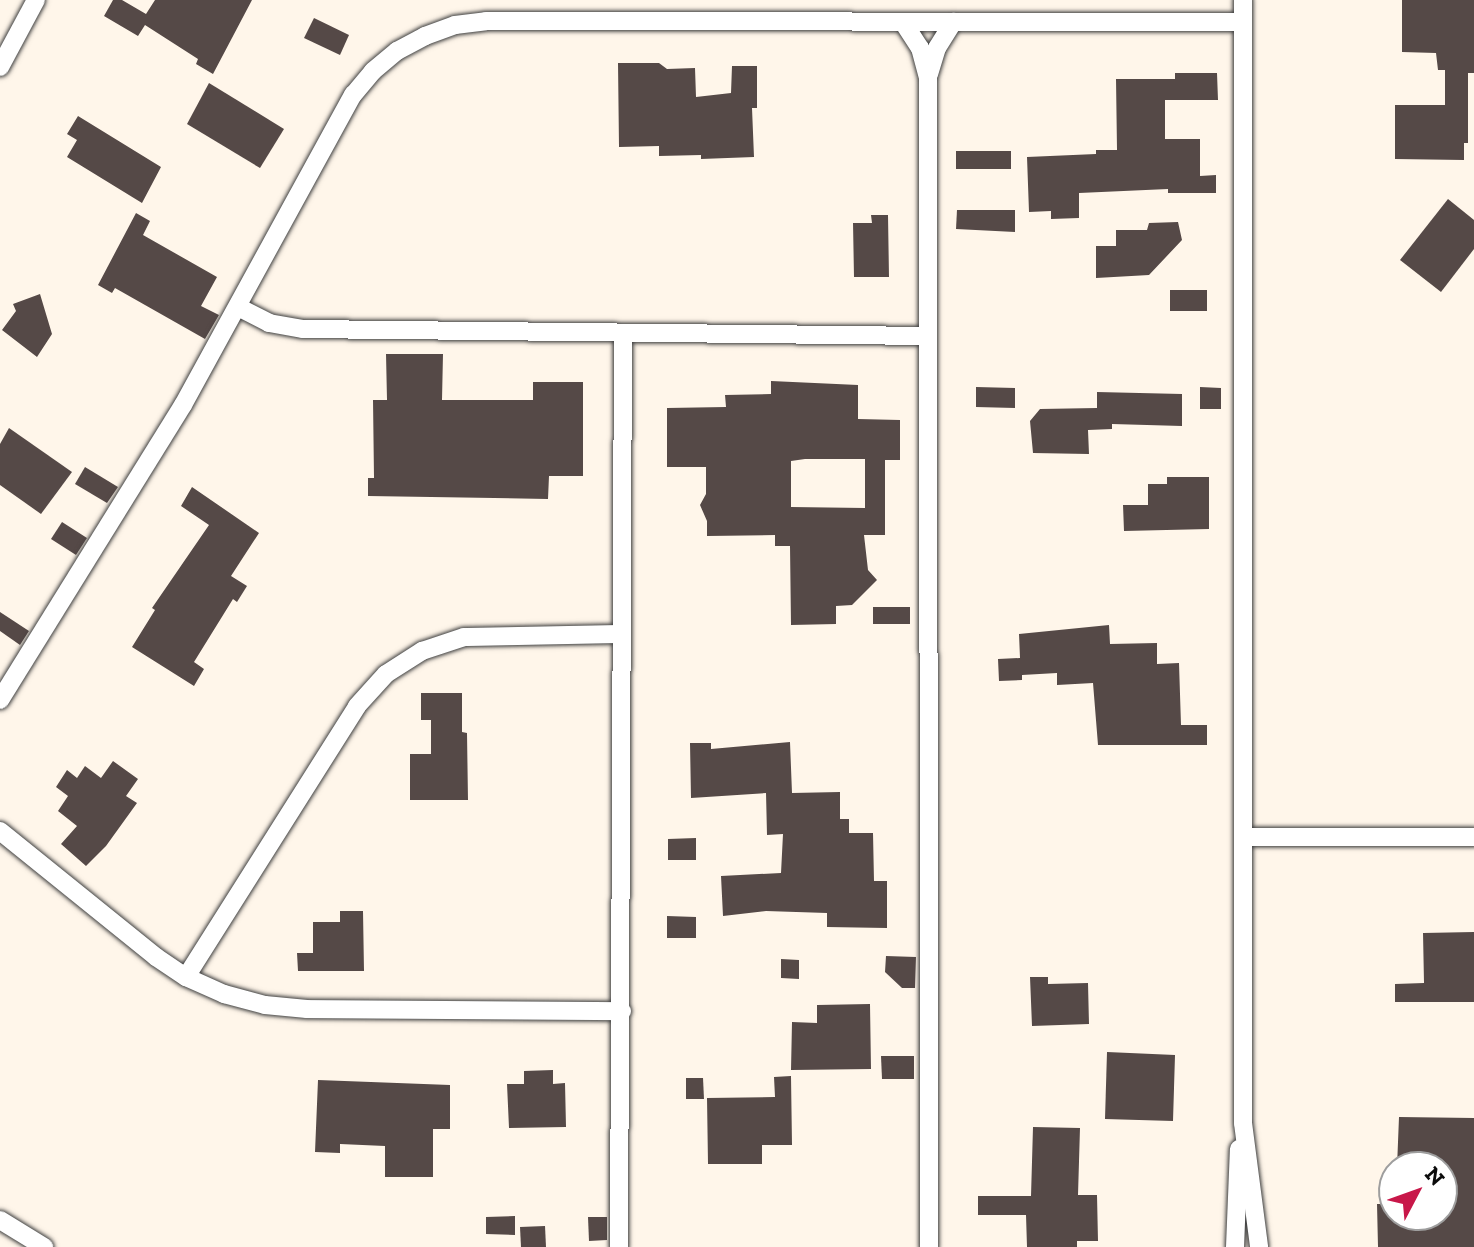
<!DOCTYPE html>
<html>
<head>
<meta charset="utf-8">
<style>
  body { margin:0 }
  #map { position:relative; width:1474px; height:1247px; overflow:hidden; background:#fff6ea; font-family:"Zilla Slab",serif }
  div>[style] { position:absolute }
  .building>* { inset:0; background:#554947 }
  .roads { filter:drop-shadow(0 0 2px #3f3f3f) drop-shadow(0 0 2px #3f3f3f) }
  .street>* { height:18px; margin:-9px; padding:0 9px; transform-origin:9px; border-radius:9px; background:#fff }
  span { translate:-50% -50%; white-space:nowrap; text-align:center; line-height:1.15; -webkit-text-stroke:8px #fff; paint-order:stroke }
  .north { position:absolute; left:1378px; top:1151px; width:80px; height:80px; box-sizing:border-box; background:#fff; border:2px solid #9e9e9e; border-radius:50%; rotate:49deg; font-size:22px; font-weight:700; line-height:32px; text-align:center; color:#0c0c0c }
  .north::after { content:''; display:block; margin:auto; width:28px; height:36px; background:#c81749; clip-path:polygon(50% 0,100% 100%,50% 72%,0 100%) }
</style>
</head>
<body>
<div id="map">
  <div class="building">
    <div style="clip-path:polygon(113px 0,122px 0,146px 14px,155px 0,252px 0,213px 74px,196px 64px,198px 59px,145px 25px,138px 36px,104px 16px)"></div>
    <div style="clip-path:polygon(1402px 0,1474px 0,1474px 73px,1468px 73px,1468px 143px,1464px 143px,1464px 160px,1395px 159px,1395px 105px,1445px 105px,1445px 70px,1438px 70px,1436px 53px,1402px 52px)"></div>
    <div style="clip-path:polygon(314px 18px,349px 35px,340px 55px,304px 38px)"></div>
    <div style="clip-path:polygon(618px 63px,659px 63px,667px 69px,695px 68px,696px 97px,731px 93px,732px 66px,757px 66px,757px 108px,752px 108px,754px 157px,701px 159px,701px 155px,659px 156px,659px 146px,619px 147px)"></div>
    <div style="clip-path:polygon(1175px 73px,1217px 73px,1218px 100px,1165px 100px,1165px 139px,1200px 139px,1200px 176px,1216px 175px,1216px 193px,1168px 193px,1168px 189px,1079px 193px,1079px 218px,1051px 219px,1051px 211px,1029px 212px,1027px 157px,1096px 154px,1096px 150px,1117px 150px,1116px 79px,1175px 79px)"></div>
    <div style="clip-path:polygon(209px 83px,284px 129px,260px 168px,187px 124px)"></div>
    <div style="clip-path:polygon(78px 116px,161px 167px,142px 203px,67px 157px,77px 140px,67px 134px)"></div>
    <div style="clip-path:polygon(956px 151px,1011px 151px,1011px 169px,956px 169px)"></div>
    <div style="clip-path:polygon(1448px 199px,1474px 220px,1474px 249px,1441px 292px,1400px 260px)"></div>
    <div style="clip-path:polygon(957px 210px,1015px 210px,1015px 232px,956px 229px)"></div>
    <div style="clip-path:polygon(136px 213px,150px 221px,143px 235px,217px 277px,201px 306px,219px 315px,205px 339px,115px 288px,112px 293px,98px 285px)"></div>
    <div style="clip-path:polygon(871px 215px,888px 215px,889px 277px,854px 277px,853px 223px,872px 223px)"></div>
    <div style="clip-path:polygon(1178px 222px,1182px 240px,1149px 275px,1096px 278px,1096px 246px,1116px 246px,1116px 230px,1147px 230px,1149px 223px)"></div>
    <div style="clip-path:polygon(1170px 290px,1207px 290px,1207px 311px,1170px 311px)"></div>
    <div style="clip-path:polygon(40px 294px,52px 334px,37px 357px,2px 330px,16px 311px,13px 304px)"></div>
    <div style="clip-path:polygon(386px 354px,443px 354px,442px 400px,533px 400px,533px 382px,583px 382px,583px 476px,549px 476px,548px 499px,368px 496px,368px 478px,374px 478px,373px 400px,387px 400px)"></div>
    <div style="clip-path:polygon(evenodd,771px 381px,858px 385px,858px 419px,900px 420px,900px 460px,885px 460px,885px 535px,864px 535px,868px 570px,877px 580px,852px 605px,836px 606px,836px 624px,791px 625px,790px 546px,775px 546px,775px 535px,707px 536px,707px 521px,700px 505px,706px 494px,706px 467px,667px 467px,667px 408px,726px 407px,725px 395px,771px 394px,771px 381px,805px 459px,865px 459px,865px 508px,791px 507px,791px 461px,805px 459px)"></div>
    <div style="clip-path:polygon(976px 387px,1015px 388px,1015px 408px,976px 407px)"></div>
    <div style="clip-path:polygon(1200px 387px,1221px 388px,1221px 409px,1200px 409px)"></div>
    <div style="clip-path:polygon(1097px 392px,1182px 394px,1182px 426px,1112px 424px,1112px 429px,1088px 430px,1089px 454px,1033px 453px,1030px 421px,1040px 409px,1097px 408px)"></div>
    <div style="clip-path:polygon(9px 428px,72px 472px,41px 514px,0 485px,0 444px)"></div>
    <div style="clip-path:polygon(85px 467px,118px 487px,107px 503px,75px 484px)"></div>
    <div style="clip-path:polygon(1167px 477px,1209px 477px,1209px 529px,1124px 531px,1123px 505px,1148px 505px,1148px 484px,1167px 484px)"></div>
    <div style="clip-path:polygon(192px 487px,259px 533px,231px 576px,247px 586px,237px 602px,233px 599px,194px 662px,204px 669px,194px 686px,132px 647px,155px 610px,152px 608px,209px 525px,181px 506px)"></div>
    <div style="clip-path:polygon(62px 522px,87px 538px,76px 555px,51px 539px)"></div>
    <div style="clip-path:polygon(873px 607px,910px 607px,910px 624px,873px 624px)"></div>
    <div style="clip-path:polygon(0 612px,29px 631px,20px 645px,0 631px)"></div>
    <div style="clip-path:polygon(1109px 625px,1110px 644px,1157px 643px,1157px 664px,1179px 663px,1181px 725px,1207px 725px,1207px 745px,1098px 745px,1093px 683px,1057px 685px,1057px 673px,1022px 675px,1022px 680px,999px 681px,998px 659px,1020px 658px,1019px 634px)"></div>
    <div style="clip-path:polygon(421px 693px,462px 693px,462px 732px,467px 733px,468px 800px,410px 800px,410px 754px,431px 754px,431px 720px,421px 720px)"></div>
    <div style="clip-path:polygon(790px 742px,792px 793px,840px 792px,840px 819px,849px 819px,849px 833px,873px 833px,874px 881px,887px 881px,887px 928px,827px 927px,827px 913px,766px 911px,723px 916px,721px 876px,781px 873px,783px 834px,767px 835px,766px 793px,691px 798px,690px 743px,711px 743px,711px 749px)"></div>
    <div style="clip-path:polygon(113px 761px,138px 779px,126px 796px,137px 803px,106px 846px,86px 866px,61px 844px,77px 826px,58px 811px,68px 796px,56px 787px,67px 770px,77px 778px,85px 766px,101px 778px)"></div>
    <div style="clip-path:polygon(696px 838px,696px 860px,668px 860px,668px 839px)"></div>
    <div style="clip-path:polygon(340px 911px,363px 911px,364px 971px,298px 971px,297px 953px,313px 953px,313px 922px,340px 922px)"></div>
    <div style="clip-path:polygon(667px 916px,696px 917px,696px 938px,667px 938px)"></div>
    <div style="clip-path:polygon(1474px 932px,1474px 1002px,1395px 1002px,1395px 984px,1424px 983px,1423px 933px)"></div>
    <div style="clip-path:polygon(886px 956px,916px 957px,915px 988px,902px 988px,885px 972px)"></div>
    <div style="clip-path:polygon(781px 959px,799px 960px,799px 979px,781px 978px)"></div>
    <div style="clip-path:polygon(1030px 977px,1048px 977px,1048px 984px,1088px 983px,1089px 1024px,1032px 1026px)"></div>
    <div style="clip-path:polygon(870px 1004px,871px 1069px,791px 1070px,792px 1022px,817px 1023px,817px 1005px)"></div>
    <div style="clip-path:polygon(1107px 1052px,1175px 1055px,1173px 1121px,1105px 1119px)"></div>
    <div style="clip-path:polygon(881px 1056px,914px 1056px,914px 1079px,882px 1079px)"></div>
    <div style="clip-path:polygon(553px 1070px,553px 1084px,565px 1083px,566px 1127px,509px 1128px,507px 1084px,524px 1084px,524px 1071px)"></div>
    <div style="clip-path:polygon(791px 1076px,792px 1145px,762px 1145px,762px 1164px,708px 1164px,707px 1098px,775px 1097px,774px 1077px)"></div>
    <div style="clip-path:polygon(686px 1078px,703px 1078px,704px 1099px,686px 1099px)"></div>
    <div style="clip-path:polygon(318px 1080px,450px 1085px,450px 1129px,433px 1129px,433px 1177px,385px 1177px,385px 1146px,340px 1144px,340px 1153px,315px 1152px)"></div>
    <div style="clip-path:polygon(1399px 1117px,1474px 1118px,1474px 1247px,1378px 1247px,1377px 1204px,1394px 1204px,1394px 1215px,1442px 1215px,1442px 1167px,1397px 1167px)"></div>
    <div style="clip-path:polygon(1033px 1127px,1080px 1128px,1078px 1195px,1097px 1195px,1098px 1241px,1077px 1241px,1077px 1247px,1027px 1247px,1026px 1215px,978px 1215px,978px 1196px,1031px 1196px)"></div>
    <div style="clip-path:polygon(515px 1216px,515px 1235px,486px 1234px,486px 1217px)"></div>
    <div style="clip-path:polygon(588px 1217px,607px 1217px,607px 1240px,589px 1241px)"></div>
    <div style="clip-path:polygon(545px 1226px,546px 1247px,521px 1247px,520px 1227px)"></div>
  </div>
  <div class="roads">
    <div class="street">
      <div style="left:1243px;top:0;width:1123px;rotate:90deg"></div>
      <div style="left:1243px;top:1123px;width:125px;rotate:82.6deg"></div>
      <div style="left:903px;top:22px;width:31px;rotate:57deg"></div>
      <div style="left:920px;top:48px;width:30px;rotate:75deg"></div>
      <div style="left:928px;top:77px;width:1170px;rotate:89.95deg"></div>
      <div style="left:0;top:67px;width:76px;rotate:-61.8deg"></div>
      <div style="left:929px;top:74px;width:27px;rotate:-73deg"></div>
      <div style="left:937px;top:48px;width:31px;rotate:-58deg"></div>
      <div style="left:238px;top:307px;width:35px;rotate:27deg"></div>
      <div style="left:269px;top:323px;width:35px;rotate:10deg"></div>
      <div style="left:303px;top:329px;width:625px;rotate:0.64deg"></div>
      <div style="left:0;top:700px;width:347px;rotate:-58.2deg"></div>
      <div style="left:183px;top:405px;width:354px;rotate:-61.3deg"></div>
      <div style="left:353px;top:95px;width:31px;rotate:-50deg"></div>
      <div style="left:373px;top:71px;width:31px;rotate:-40deg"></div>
      <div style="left:397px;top:51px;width:32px;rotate:-28deg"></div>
      <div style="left:425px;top:36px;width:32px;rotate:-20deg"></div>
      <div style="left:455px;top:25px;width:31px;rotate:-7deg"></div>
      <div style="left:486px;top:21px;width:757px;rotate:0.08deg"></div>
      <div style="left:0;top:831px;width:201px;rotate:38.9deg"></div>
      <div style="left:156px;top:957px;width:36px;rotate:34deg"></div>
      <div style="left:186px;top:977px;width:42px;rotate:24.1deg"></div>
      <div style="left:224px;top:994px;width:42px;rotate:15deg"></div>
      <div style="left:265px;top:1005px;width:42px;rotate:5.4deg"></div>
      <div style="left:307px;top:1009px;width:315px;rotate:0.4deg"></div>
      <div style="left:1243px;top:837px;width:231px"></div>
      <div style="left:186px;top:977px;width:320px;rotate:-57.7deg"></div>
      <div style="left:357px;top:706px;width:43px;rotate:-47.8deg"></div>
      <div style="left:386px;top:674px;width:43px;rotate:-32.6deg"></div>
      <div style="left:422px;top:651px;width:44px;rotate:-18.4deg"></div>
      <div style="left:464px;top:637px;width:158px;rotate:-1.1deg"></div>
      <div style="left:0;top:1220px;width:52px;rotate:31.5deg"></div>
      <div style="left:619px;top:1247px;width:914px;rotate:-89.75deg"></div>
      <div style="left:1235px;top:1247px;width:98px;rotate:-87.7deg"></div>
    </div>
  </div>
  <div class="north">N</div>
</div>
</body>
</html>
